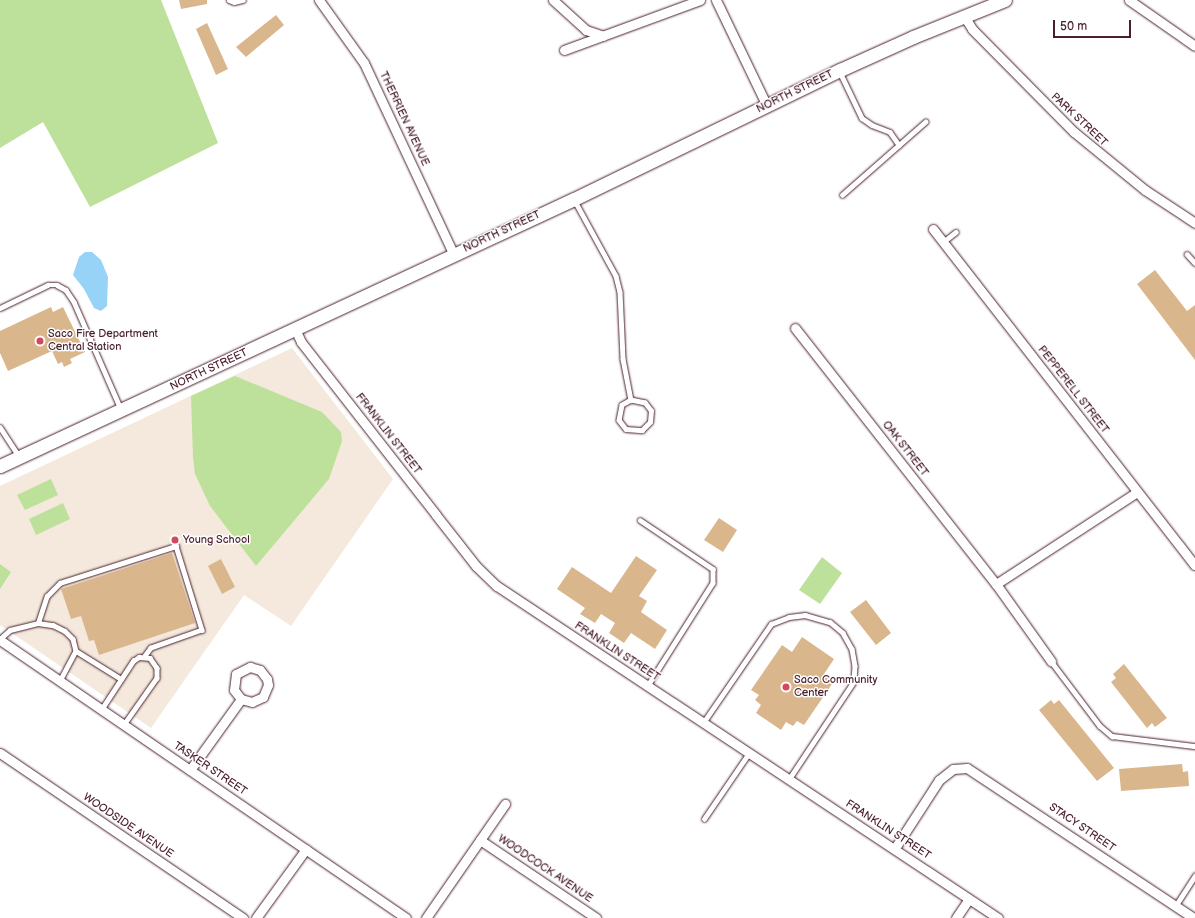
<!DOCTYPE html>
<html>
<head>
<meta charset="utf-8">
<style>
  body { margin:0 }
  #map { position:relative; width:1195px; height:918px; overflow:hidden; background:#fff; font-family:"Balsamiq Sans",sans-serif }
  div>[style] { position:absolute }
  .built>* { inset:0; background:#f4e9dc }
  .green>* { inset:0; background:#bde19b }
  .water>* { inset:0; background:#97d2f7 }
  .building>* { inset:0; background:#dab68c }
  .roads { filter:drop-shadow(0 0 1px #4a1f2b) drop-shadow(0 0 1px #4a1f2b) }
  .lane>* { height:4.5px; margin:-2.25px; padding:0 2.25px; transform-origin:2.25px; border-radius:2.25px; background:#fff }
  .street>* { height:9px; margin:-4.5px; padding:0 4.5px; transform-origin:4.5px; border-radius:4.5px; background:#fff }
  .secondary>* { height:13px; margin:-6.5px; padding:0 6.5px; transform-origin:6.5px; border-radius:6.5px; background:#fff }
  .dots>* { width:11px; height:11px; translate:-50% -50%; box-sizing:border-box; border:2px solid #fff; border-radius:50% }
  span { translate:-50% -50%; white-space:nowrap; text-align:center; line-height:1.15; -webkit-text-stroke:3px #fff; paint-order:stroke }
  .street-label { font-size:11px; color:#4a1f2b }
  .poi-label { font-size:11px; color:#4a1f2b }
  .left { translate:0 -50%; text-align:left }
  .scale { position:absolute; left:1053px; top:20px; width:78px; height:18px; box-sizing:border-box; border:2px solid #4a1f2b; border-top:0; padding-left:5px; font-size:12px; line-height:14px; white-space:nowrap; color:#4a1f2b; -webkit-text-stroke:3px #fff; paint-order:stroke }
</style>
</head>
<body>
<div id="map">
  <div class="built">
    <div style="clip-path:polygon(292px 348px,393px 479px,291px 626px,244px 595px,151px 728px,0 625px,0 486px)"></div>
  </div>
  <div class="green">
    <div style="clip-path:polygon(0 0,161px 0,218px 143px,90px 207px,43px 122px,0 148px)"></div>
    <div style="clip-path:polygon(235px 376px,322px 412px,341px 432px,342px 441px,329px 479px,256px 566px,210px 506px,195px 474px,193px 457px,191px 396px)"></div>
    <div style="clip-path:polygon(51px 479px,58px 495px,25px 510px,17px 495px)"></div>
    <div style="clip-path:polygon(63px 503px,70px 519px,36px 535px,29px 519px)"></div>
    <div style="clip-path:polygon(822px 557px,842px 573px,820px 604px,799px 590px)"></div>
    <div style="clip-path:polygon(0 564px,11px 572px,0 589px)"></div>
  </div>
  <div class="water">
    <div style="clip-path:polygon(92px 252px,101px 260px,108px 277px,107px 306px,101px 311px,94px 308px,84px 289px,73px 275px,79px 257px,85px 252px)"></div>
  </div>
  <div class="building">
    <div style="clip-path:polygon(179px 0,207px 0,207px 4px,181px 9px)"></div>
    <div style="clip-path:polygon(276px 15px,284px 25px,246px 57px,236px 47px)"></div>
    <div style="clip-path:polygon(207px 23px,228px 69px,216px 75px,196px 29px)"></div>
    <div style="clip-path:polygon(1155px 270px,1187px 311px,1195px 305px,1195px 360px,1137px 284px)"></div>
    <div style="clip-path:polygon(51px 307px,53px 312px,63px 307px,85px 352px,70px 359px,72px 363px,64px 367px,62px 362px,58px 364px,52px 351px,8px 371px,0 353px,0 331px)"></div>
    <div style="clip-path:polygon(719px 518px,737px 530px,723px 552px,704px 540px)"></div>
    <div style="clip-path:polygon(172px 553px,195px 623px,99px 655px,94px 640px,89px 641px,81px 616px,71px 619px,61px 589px)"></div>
    <div style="clip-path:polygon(636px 556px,657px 570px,639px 596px,647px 601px,641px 612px,667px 630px,655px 649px,631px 633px,624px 643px,609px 633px,615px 623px,601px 614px,595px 623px,580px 614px,585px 608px,557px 589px,572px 567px,611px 593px)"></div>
    <div style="clip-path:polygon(221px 559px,235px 587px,222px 594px,208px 566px)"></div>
    <div style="clip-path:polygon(866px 600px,891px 633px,876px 645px,850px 612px)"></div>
    <div style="clip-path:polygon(802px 637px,834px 659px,824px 674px,834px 681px,804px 725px,797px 721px,793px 726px,786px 722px,781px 730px,756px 713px,761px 705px,755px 700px,759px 695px,751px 690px,782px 645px,792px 652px)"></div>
    <div style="clip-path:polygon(1124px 664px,1167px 718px,1155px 727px,1152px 723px,1147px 728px,1111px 682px,1116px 678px,1113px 674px)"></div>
    <div style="clip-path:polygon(1051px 700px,1054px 704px,1059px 700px,1114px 768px,1097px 781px,1039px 710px)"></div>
    <div style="clip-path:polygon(1182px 764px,1183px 772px,1188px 771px,1189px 786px,1121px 791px,1119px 769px)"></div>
  </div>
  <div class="roads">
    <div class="lane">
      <div style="left:229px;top:0;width:5px;rotate:22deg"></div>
      <div style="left:234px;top:2px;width:9px;rotate:-13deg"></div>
      <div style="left:840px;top:72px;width:51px;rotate:64.4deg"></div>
      <div style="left:862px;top:118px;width:12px;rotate:35deg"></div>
      <div style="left:872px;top:125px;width:19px;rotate:21deg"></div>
      <div style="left:890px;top:132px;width:16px;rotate:55deg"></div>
      <div style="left:842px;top:195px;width:111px;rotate:-41.3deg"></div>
      <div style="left:575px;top:201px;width:85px;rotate:61.3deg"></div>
      <div style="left:616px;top:276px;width:16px;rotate:76deg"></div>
      <div style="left:620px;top:292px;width:67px;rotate:87.4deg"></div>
      <div style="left:623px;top:359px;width:42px;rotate:79deg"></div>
      <div style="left:631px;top:400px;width:10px;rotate:151deg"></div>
      <div style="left:622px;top:405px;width:15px;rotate:101deg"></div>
      <div style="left:619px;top:420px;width:11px;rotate:52deg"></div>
      <div style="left:626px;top:429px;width:16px;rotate:4deg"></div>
      <div style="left:642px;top:430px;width:11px;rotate:-45deg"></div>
      <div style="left:650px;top:422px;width:11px;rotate:-85deg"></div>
      <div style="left:651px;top:411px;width:10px;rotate:-127deg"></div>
      <div style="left:645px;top:403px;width:14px;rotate:-168deg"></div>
      <div style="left:943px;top:242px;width:16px;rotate:-38deg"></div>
      <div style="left:1187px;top:254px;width:12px;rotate:48deg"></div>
      <div style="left:0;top:308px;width:53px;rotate:-25.6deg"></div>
      <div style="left:48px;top:285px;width:9px"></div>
      <div style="left:57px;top:285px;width:10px;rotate:29deg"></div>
      <div style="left:66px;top:290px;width:14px;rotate:56deg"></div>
      <div style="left:74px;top:302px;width:117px;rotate:66.3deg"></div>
      <div style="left:0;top:427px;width:33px;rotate:57deg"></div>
      <div style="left:640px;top:520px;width:88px;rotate:33.9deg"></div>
      <div style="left:713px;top:569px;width:14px;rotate:90deg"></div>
      <div style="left:713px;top:583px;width:122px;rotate:122.3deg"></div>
      <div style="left:38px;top:623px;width:28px;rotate:-72deg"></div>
      <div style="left:47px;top:596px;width:18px;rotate:-45deg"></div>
      <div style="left:60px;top:583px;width:122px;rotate:-17.7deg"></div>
      <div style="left:176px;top:546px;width:88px;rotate:72.8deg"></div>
      <div style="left:202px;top:630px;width:54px;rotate:160.6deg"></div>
      <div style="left:151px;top:648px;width:10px;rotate:127deg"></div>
      <div style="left:0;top:639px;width:13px;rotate:-42deg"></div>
      <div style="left:10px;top:630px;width:29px;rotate:-14deg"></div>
      <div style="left:38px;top:623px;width:15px;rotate:8deg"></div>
      <div style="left:53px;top:625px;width:13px;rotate:27deg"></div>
      <div style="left:65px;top:631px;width:11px;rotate:45deg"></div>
      <div style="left:73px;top:639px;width:12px;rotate:76deg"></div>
      <div style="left:76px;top:651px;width:34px;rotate:118deg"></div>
      <div style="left:76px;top:651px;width:53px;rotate:31.9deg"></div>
      <div style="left:1051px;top:661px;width:81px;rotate:53deg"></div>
      <div style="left:1100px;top:726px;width:16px;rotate:40deg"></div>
      <div style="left:1112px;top:736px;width:84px;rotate:6.9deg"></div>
      <div style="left:101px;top:710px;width:59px;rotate:-56.9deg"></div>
      <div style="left:133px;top:661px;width:7px;rotate:-34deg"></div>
      <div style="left:139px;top:657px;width:11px;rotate:5deg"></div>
      <div style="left:150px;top:658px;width:12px;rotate:55deg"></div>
      <div style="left:157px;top:668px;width:10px;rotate:90deg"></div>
      <div style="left:157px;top:678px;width:57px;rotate:125.1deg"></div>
      <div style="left:703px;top:723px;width:120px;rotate:-55.5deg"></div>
      <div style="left:771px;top:624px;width:19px;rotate:-21deg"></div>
      <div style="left:789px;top:617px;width:16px;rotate:-7deg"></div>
      <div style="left:805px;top:615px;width:26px;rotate:16deg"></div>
      <div style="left:830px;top:622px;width:17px;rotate:40deg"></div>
      <div style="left:843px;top:633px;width:18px;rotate:61deg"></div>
      <div style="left:852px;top:649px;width:17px;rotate:80deg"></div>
      <div style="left:855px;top:666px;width:16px;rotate:94deg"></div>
      <div style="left:854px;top:682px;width:118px;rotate:123.6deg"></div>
      <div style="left:704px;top:819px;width:80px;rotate:-55.7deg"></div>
      <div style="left:1176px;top:905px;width:35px;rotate:-57deg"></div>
    </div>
    <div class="street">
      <div style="left:319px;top:0;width:77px;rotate:54.5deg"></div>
      <div style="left:364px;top:63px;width:212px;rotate:64.9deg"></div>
      <div style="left:553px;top:0;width:45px;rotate:42.3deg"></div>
      <div style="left:586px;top:30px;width:18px;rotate:19deg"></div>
      <div style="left:716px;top:0;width:118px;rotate:64.3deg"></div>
      <div style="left:1129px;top:0;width:80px;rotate:34.9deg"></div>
      <div style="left:964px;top:16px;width:15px;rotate:58deg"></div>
      <div style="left:972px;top:29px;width:145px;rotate:45.3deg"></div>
      <div style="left:1074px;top:132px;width:92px;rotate:39.2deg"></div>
      <div style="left:1145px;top:190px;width:60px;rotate:33.4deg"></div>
      <div style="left:564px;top:50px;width:145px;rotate:-20.2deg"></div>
      <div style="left:933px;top:229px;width:426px;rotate:52.1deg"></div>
      <div style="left:795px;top:328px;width:325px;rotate:51.9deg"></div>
      <div style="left:996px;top:584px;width:95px;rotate:54.5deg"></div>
      <div style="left:295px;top:329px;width:14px;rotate:65deg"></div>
      <div style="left:301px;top:342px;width:219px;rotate:52deg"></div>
      <div style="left:436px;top:515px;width:65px;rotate:51.9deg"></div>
      <div style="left:476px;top:566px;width:29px;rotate:44deg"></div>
      <div style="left:497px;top:586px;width:601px;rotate:33.53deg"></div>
      <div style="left:996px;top:584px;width:168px;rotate:-33.1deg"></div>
      <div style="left:0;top:640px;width:492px;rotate:34.4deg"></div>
      <div style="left:0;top:753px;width:294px;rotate:34.2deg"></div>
      <div style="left:190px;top:770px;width:87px;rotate:-54.3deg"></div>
      <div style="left:241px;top:699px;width:11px;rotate:-128deg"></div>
      <div style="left:234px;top:690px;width:16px;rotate:-83deg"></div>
      <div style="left:236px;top:674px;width:16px;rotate:-27deg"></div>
      <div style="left:250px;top:667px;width:10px;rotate:17deg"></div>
      <div style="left:260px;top:670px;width:11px;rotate:52deg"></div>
      <div style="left:267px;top:679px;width:6px;rotate:81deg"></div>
      <div style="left:268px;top:685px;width:13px;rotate:113deg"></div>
      <div style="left:263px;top:697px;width:12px;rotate:156deg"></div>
      <div style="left:252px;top:702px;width:11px;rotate:-165deg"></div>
      <div style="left:480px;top:840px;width:140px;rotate:33.9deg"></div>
      <div style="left:895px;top:848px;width:81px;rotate:-57.1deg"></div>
      <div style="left:939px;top:780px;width:18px;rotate:-38deg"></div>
      <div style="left:953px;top:769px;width:14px;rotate:-4deg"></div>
      <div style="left:967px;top:768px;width:272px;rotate:33.5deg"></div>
      <div style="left:256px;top:918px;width:85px;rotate:-54.1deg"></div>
      <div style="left:426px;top:918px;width:139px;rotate:-55.3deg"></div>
      <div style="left:956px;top:918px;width:23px;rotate:-56deg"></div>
    </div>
    <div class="secondary">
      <div style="left:0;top:466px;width:633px;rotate:-24.95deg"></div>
      <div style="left:574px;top:199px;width:296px;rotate:-25.9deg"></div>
      <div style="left:840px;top:70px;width:80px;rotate:-24.3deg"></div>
      <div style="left:913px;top:37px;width:99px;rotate:-21.9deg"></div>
    </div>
  </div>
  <div class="dots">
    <div style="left:40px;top:341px;background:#d1495b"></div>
    <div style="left:175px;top:540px;background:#d1495b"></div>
    <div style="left:786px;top:687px;background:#d1495b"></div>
  </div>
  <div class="street-label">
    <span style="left:795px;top:92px;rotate:-26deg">NORTH STREET</span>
    <span style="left:404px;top:119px;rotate:65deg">THERRIEN AVENUE</span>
    <span style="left:1079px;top:120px;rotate:43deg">PARK STREET</span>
    <span style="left:502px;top:232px;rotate:-25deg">NORTH STREET</span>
    <span style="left:209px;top:370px;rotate:-25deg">NORTH STREET</span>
    <span style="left:1073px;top:390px;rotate:52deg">PEPPERELL STREET</span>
    <span style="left:388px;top:434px;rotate:52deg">FRANKLIN STREET</span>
    <span style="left:905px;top:449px;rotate:52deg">OAK STREET</span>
    <span style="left:617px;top:652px;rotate:33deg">FRANKLIN STREET</span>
    <span style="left:210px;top:769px;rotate:34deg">TASKER STREET</span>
    <span style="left:128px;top:826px;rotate:34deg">WOODSIDE AVENUE</span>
    <span style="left:1082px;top:828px;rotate:34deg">STACY STREET</span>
    <span style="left:888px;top:830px;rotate:33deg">FRANKLIN STREET</span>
    <span style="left:545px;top:869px;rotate:34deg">WOODCOCK AVENUE</span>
  </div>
  <div class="poi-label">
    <span class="left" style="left:48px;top:341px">Saco Fire Department<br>Central Station</span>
    <span class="left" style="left:183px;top:540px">Young School</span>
    <span class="left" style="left:794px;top:687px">Saco Community<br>Center</span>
  </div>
  <div class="scale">50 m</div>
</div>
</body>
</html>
